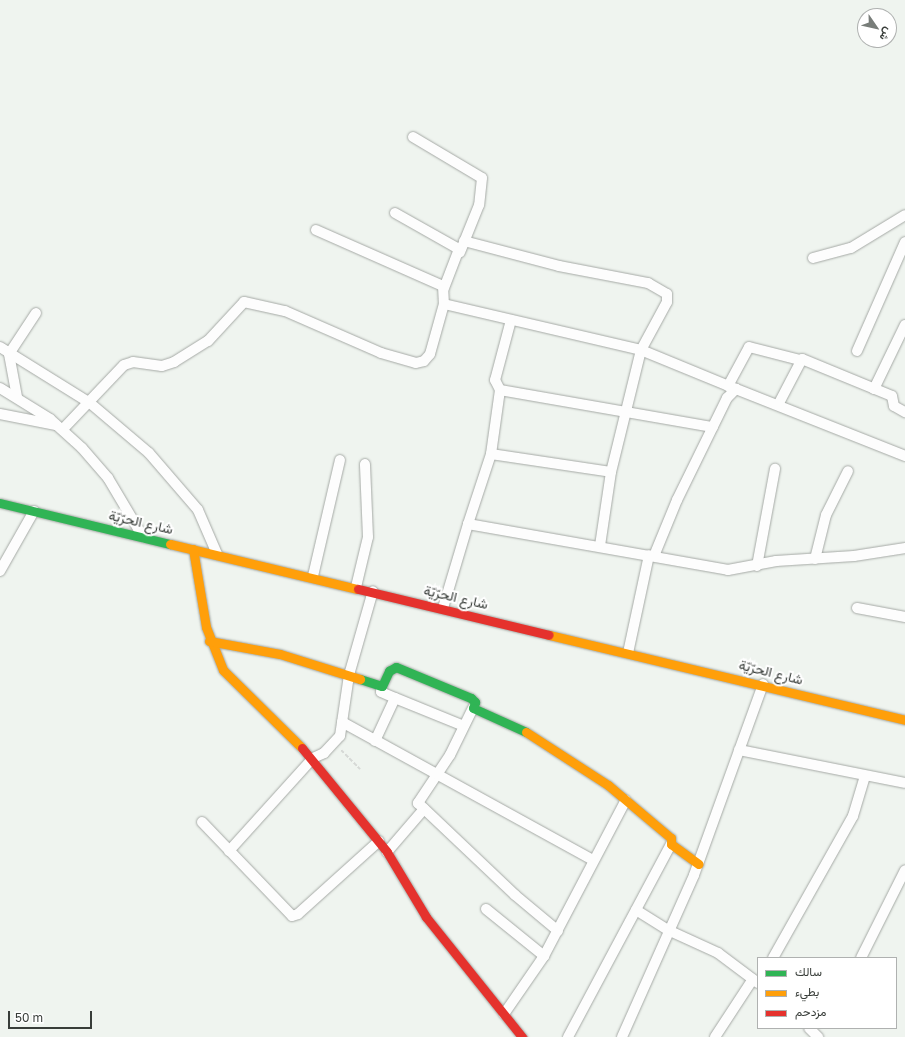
<!DOCTYPE html>
<html>
<head>
<meta charset="utf-8">
<style>
  body { margin:0 }
  #map { position:relative; width:905px; height:1037px; overflow:hidden; background:#eff4ef; font-family:"Golos Text",Vazirmatn,sans-serif }
  div>[style] { position:absolute }
  .path>* { height:2px; margin-top:-1px; transform-origin:0; background:repeating-linear-gradient(90deg,#d6d9d6 0 4px,transparent 0 6px) }
  .roads { filter:drop-shadow(0 0 1px #a5a9a5) drop-shadow(0 0 1px #a5a9a5) }
  .street>* { height:10px; margin:-5px; padding:0 5px; transform-origin:5px; border-radius:5px; background:#fdfdfd }
  .fast>* { height:9px; margin:-4.5px; padding:0 4.5px; transform-origin:4.5px; border-radius:4.5px; background:#30b455 }
  .slow>* { height:9px; margin:-4.5px; padding:0 4.5px; transform-origin:4.5px; border-radius:4.5px; background:#ff9f0a }
  .jam>* { height:9px; margin:-4.5px; padding:0 4.5px; transform-origin:4.5px; border-radius:4.5px; background:#e5322d }
  span { translate:-50% -50%; white-space:nowrap; text-align:center; line-height:1.15; -webkit-text-stroke:4px #fff; paint-order:stroke }
  .street-label { font-size:14px; color:#383d39 }
  .legend { position:absolute; left:757px; top:957px; width:140px; height:72px; box-sizing:border-box; background:#fff; border:1px solid #afb1b0; margin:0; padding:5px 7px; list-style:none; font-size:12px; color:#383d39 }
  .legend li { display:flex; align-items:center; gap:8px; height:20px }
  .legend b { width:20px; border:1px solid #afb1b0 }
  .north { position:absolute; left:857px; top:8px; width:40px; height:40px; box-sizing:border-box; background:#fff; border:1px solid #afb1b0; border-radius:50%; rotate:124deg; font-size:11px; font-weight:700; line-height:16px; text-align:center; color:#383d39 }
  .north::after { content:''; display:block; margin:auto; width:14px; height:18px; background:#787d79; clip-path:polygon(50% 0,100% 100%,50% 72%,0 100%) }
  .scale { position:absolute; left:8px; top:1011px; width:84px; height:18px; box-sizing:border-box; border:2px solid #383d39; border-top:0; padding-left:5px; font-size:12px; line-height:14px; white-space:nowrap; color:#383d39; -webkit-text-stroke:3px #fff; paint-order:stroke }
</style>
</head>
<body>
<div id="map">
  <div class="path">
    <div style="left:341px;top:750px;width:27px;rotate:45deg"></div>
  </div>
  <div class="roads">
    <div class="street">
      <div style="left:413px;top:137px;width:80px;rotate:30.7deg"></div>
      <div style="left:482px;top:178px;width:27px;rotate:96deg"></div>
      <div style="left:479px;top:205px;width:51px;rotate:112deg"></div>
      <div style="left:395px;top:213px;width:73px;rotate:29.4deg"></div>
      <div style="left:459px;top:249px;width:42px;rotate:111deg"></div>
      <div style="left:316px;top:230px;width:139px;rotate:23.8deg"></div>
      <div style="left:443px;top:286px;width:18px;rotate:87deg"></div>
      <div style="left:444px;top:304px;width:202px;rotate:13.1deg"></div>
      <div style="left:641px;top:350px;width:103px;rotate:22.3deg"></div>
      <div style="left:464px;top:241px;width:98px;rotate:14.7deg"></div>
      <div style="left:559px;top:266px;width:91px;rotate:10.8deg"></div>
      <div style="left:648px;top:283px;width:22px;rotate:30deg"></div>
      <div style="left:667px;top:294px;width:8px;rotate:90deg"></div>
      <div style="left:667px;top:302px;width:55px;rotate:118.4deg"></div>
      <div style="left:641px;top:350px;width:126px;rotate:103.8deg"></div>
      <div style="left:611px;top:472px;width:75px;rotate:98.5deg"></div>
      <div style="left:813px;top:258px;width:39px;rotate:-15deg"></div>
      <div style="left:851px;top:248px;width:63px;rotate:-31.4deg"></div>
      <div style="left:511px;top:320px;width:62px;rotate:104.9deg"></div>
      <div style="left:495px;top:380px;width:11px;rotate:63deg"></div>
      <div style="left:500px;top:390px;width:216px;rotate:9.9deg"></div>
      <div style="left:0;top:347px;width:106px;rotate:31.9deg"></div>
      <div style="left:90px;top:403px;width:77px;rotate:40.3deg"></div>
      <div style="left:149px;top:453px;width:75px;rotate:49.3deg"></div>
      <div style="left:198px;top:510px;width:48px;rotate:66.6deg"></div>
      <div style="left:857px;top:351px;width:119px;rotate:-66.2deg"></div>
      <div style="left:728px;top:386px;width:44px;rotate:-61.7deg"></div>
      <div style="left:749px;top:347px;width:53px;rotate:14.3deg"></div>
      <div style="left:0;top:388px;width:59px;rotate:31.8deg"></div>
      <div style="left:50px;top:419px;width:43px;rotate:42.2deg"></div>
      <div style="left:82px;top:448px;width:40px;rotate:49deg"></div>
      <div style="left:108px;top:478px;width:69px;rotate:59.3deg"></div>
      <div style="left:874px;top:389px;width:71px;rotate:-64.2deg"></div>
      <div style="left:17px;top:397px;width:44px;rotate:-100.5deg"></div>
      <div style="left:9px;top:354px;width:49px;rotate:-56.6deg"></div>
      <div style="left:778px;top:405px;width:52px;rotate:-62.4deg"></div>
      <div style="left:802px;top:359px;width:97px;rotate:22.3deg"></div>
      <div style="left:892px;top:396px;width:10px;rotate:79deg"></div>
      <div style="left:894px;top:406px;width:13px;rotate:29deg"></div>
      <div style="left:0;top:414px;width:57px;rotate:11.1deg"></div>
      <div style="left:63px;top:429px;width:88px;rotate:-46.4deg"></div>
      <div style="left:124px;top:365px;width:9px;rotate:-18deg"></div>
      <div style="left:133px;top:362px;width:29px;rotate:8deg"></div>
      <div style="left:162px;top:366px;width:13px;rotate:-18deg"></div>
      <div style="left:174px;top:362px;width:40px;rotate:-32deg"></div>
      <div style="left:208px;top:341px;width:53px;rotate:-47.3deg"></div>
      <div style="left:244px;top:302px;width:42px;rotate:12.4deg"></div>
      <div style="left:285px;top:311px;width:105px;rotate:23.6deg"></div>
      <div style="left:381px;top:353px;width:36px;rotate:16deg"></div>
      <div style="left:416px;top:363px;width:8px;rotate:-14deg"></div>
      <div style="left:424px;top:361px;width:9px;rotate:-49deg"></div>
      <div style="left:430px;top:354px;width:52px;rotate:-74.4deg"></div>
      <div style="left:491px;top:454px;width:121px;rotate:8.5deg"></div>
      <div style="left:468px;top:524px;width:74px;rotate:-71.8deg"></div>
      <div style="left:491px;top:454px;width:65px;rotate:-82deg"></div>
      <div style="left:654px;top:556px;width:61px;rotate:-67.7deg"></div>
      <div style="left:677px;top:500px;width:114px;rotate:-63.9deg"></div>
      <div style="left:727px;top:398px;width:13px;rotate:-45deg"></div>
      <div style="left:736px;top:389px;width:182px;rotate:21.6deg"></div>
      <div style="left:815px;top:559px;width:45px;rotate:-76deg"></div>
      <div style="left:826px;top:515px;width:49px;rotate:-63.4deg"></div>
      <div style="left:757px;top:566px;width:99px;rotate:-79.5deg"></div>
      <div style="left:0;top:571px;width:69px;rotate:-60.5deg"></div>
      <div style="left:313px;top:576px;width:119px;rotate:-76.9deg"></div>
      <div style="left:356px;top:587px;width:51px;rotate:-76.5deg"></div>
      <div style="left:368px;top:537px;width:73px;rotate:-92.4deg"></div>
      <div style="left:443px;top:608px;width:88px;rotate:-73.4deg"></div>
      <div style="left:468px;top:524px;width:264px;rotate:10deg"></div>
      <div style="left:728px;top:570px;width:49px;rotate:-10.6deg"></div>
      <div style="left:776px;top:561px;width:78px;rotate:-3.7deg"></div>
      <div style="left:854px;top:556px;width:52px;rotate:-8.9deg"></div>
      <div style="left:857px;top:608px;width:49px;rotate:10.6deg"></div>
      <div style="left:628px;top:653px;width:100px;rotate:-77.9deg"></div>
      <div style="left:382px;top:686px;width:6px;rotate:99deg"></div>
      <div style="left:381px;top:692px;width:15px;rotate:23deg"></div>
      <div style="left:473px;top:708px;width:52px;rotate:116.1deg"></div>
      <div style="left:450px;top:755px;width:58px;rotate:123.7deg"></div>
      <div style="left:418px;top:803px;width:134px;rotate:43.5deg"></div>
      <div style="left:515px;top:895px;width:56px;rotate:39.9deg"></div>
      <div style="left:342px;top:722px;width:286px;rotate:28.8deg"></div>
      <div style="left:375px;top:741px;width:47px;rotate:-65.1deg"></div>
      <div style="left:395px;top:698px;width:74px;rotate:22.1deg"></div>
      <div style="left:739px;top:750px;width:169px;rotate:11.2deg"></div>
      <div style="left:202px;top:822px;width:130px;rotate:46.2deg"></div>
      <div style="left:292px;top:916px;width:6px;rotate:-18deg"></div>
      <div style="left:298px;top:914px;width:109px;rotate:-42deg"></div>
      <div style="left:229px;top:851px;width:125px;rotate:-47.9deg"></div>
      <div style="left:313px;top:758px;width:12px;rotate:-24deg"></div>
      <div style="left:324px;top:753px;width:23px;rotate:-47deg"></div>
      <div style="left:340px;top:736px;width:62px;rotate:-81.6deg"></div>
      <div style="left:349px;top:675px;width:87px;rotate:-74.1deg"></div>
      <div style="left:387px;top:852px;width:57px;rotate:-49.3deg"></div>
      <div style="left:486px;top:909px;width:75px;rotate:39deg"></div>
      <div style="left:636px;top:910px;width:40px;rotate:32deg"></div>
      <div style="left:670px;top:931px;width:53px;rotate:24.6deg"></div>
      <div style="left:718px;top:953px;width:50px;rotate:36.9deg"></div>
      <div style="left:773px;top:958px;width:163px;rotate:-60.6deg"></div>
      <div style="left:853px;top:816px;width:42px;rotate:-73.3deg"></div>
      <div style="left:861px;top:958px;width:98px;rotate:-63.4deg"></div>
      <div style="left:504px;top:1014px;width:70px;rotate:-55.4deg"></div>
      <div style="left:544px;top:956px;width:176px;rotate:-62.3deg"></div>
      <div style="left:809px;top:1028px;width:13px;rotate:45deg"></div>
      <div style="left:568px;top:1037px;width:219px;rotate:-61.9deg"></div>
      <div style="left:622px;top:1037px;width:177px;rotate:-66deg"></div>
      <div style="left:694px;top:875px;width:203px;rotate:-70.1deg"></div>
      <div style="left:715px;top:1037px;width:69px;rotate:-56.8deg"></div>
    </div>
    <div class="fast">
      <div style="left:0;top:503px;width:175px;rotate:13.6deg"></div>
      <div style="left:360px;top:679px;width:23px;rotate:18deg"></div>
      <div style="left:382px;top:686px;width:17px;rotate:-65deg"></div>
      <div style="left:389px;top:671px;width:8px;rotate:-30deg"></div>
      <div style="left:396px;top:667px;width:81px;rotate:22.5deg"></div>
      <div style="left:471px;top:698px;width:6px;rotate:45deg"></div>
      <div style="left:475px;top:702px;width:6px;rotate:108deg"></div>
      <div style="left:473px;top:708px;width:58px;rotate:24.4deg"></div>
    </div>
    <div class="slow">
      <div style="left:170px;top:544px;width:193px;rotate:13.5deg"></div>
      <div style="left:193px;top:549px;width:79px;rotate:80.5deg"></div>
      <div style="left:206px;top:627px;width:46px;rotate:68.4deg"></div>
      <div style="left:223px;top:670px;width:111px;rotate:44.6deg"></div>
      <div style="left:549px;top:635px;width:366px;rotate:13.4deg"></div>
      <div style="left:209px;top:641px;width:72px;rotate:10.4deg"></div>
      <div style="left:280px;top:654px;width:84px;rotate:17.4deg"></div>
      <div style="left:526px;top:732px;width:98px;rotate:32.9deg"></div>
      <div style="left:608px;top:785px;width:82px;rotate:40.1deg"></div>
      <div style="left:671px;top:838px;width:6px;rotate:90deg"></div>
      <div style="left:671px;top:844px;width:34px;rotate:36deg"></div>
    </div>
    <div class="jam">
      <div style="left:358px;top:589px;width:196px;rotate:13.5deg"></div>
      <div style="left:302px;top:748px;width:134px;rotate:50.7deg"></div>
      <div style="left:387px;top:852px;width:76px;rotate:59deg"></div>
      <div style="left:426px;top:917px;width:154px;rotate:51.3deg"></div>
    </div>
  </div>
  <div class="street-label">
    <span style="left:141px;top:522px;rotate:13deg">شارع الحرّيّة</span>
    <span style="left:456px;top:597px;rotate:13deg">شارع الحرّيّة</span>
    <span style="left:771px;top:672px;rotate:14deg">شارع الحرّيّة</span>
  </div>
  <ul class="legend">
  <li><b style="height:5px;background:#30b455"></b>سالك</li>
  <li><b style="height:5px;background:#ff9f0a"></b>بطيء</li>
  <li><b style="height:5px;background:#e5322d"></b>مزدحم</li>
  </ul>
  <div class="north">ش</div>
  <div class="scale">50 m</div>
</div>
</body>
</html>
